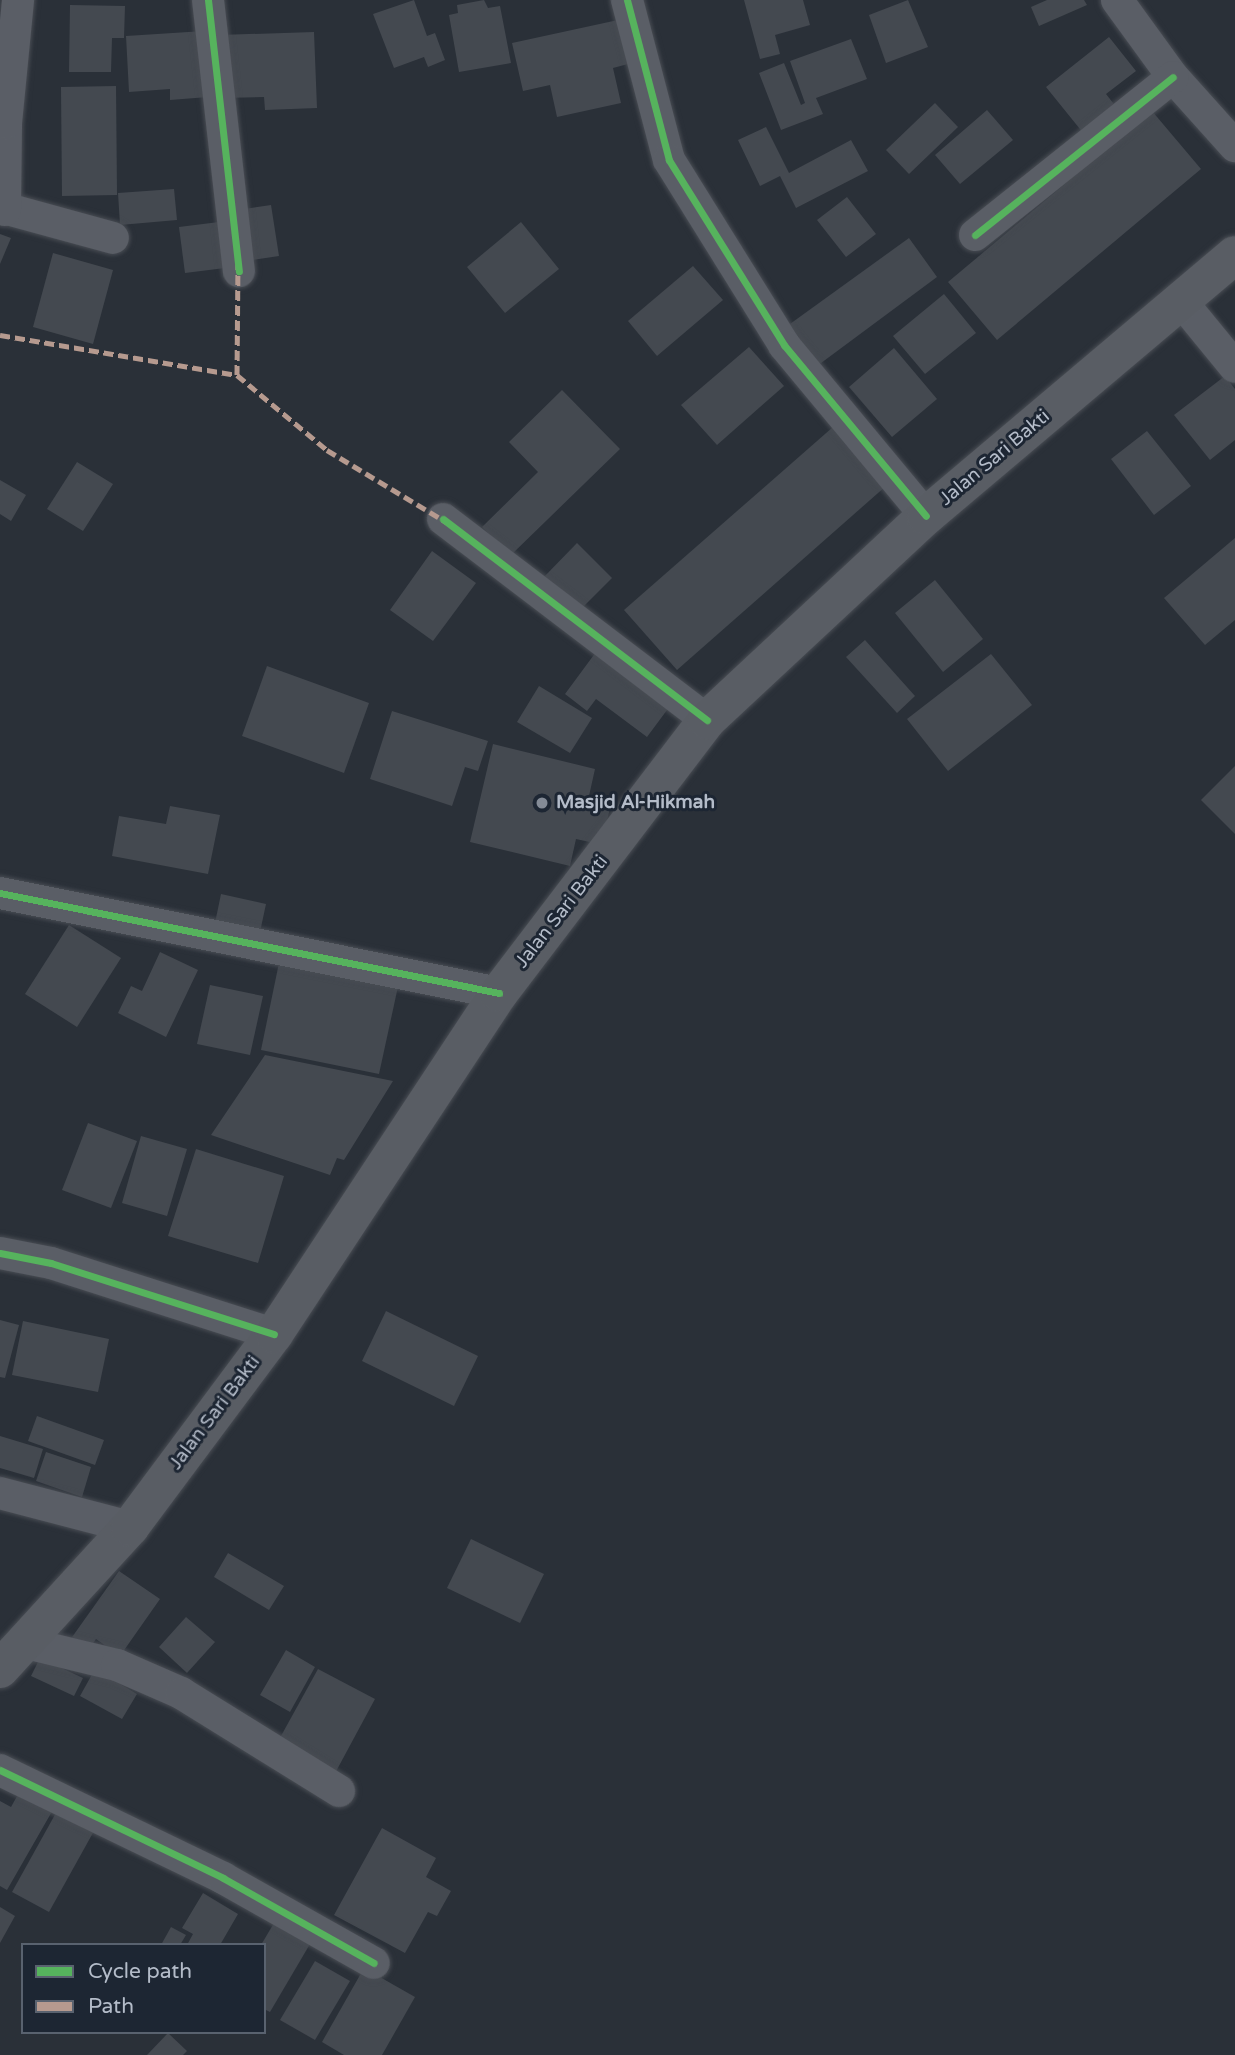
<!DOCTYPE html>
<html>
<head>
<meta charset="utf-8">
<style>
  body { margin:0 }
  #map { position:relative; width:1235px; height:2055px; overflow:hidden; background:#2a3038; font-family:"Varela Round",sans-serif }
  div>[style] { position:absolute }
  .building>* { inset:0; background:#444950 }
  .roads { filter:drop-shadow(0 0 2px #484c53) drop-shadow(0 0 2px #484c53) }
  .minor>* { height:32px; margin:-16px; padding:0 16px; transform-origin:16px; border-radius:16px; background:#5a5e66 }
  .secondary>* { height:38px; margin:-19px; padding:0 19px; transform-origin:19px; border-radius:19px; background:#595d64 }
  .quiet>* { height:5px; margin-top:-2.5px; transform-origin:0; background:repeating-linear-gradient(90deg,#b69a8f 0 10px,transparent 0 15px) }
  .cycleway>* { height:7px; margin:-3.5px; padding:0 3.5px; transform-origin:3.5px; border-radius:3.5px; background:#56b35d }
  .dots>* { width:19px; height:19px; translate:-50% -50%; box-sizing:border-box; border:4px solid #1d2633; border-radius:50% }
  span { translate:-50% -50%; white-space:nowrap; text-align:center; line-height:1.15; -webkit-text-stroke:6px #1d2633; paint-order:stroke }
  .street-label { font-size:19px; color:#b4bcc9 }
  .poi-label { font-size:19px; color:#b4bcc9; font-weight:700 }
  .left { translate:0 -50%; text-align:left }
  .legend { position:absolute; left:21px; top:1943px; width:245px; height:91px; box-sizing:border-box; background:#1d2633; border:2px solid #59626f; margin:0; padding:9px 12px; list-style:none; font-size:21px; color:#b4bcc9 }
  .legend li { display:flex; align-items:center; gap:14px; height:35px }
  .legend b { width:35px; border:2px solid #59626f }
</style>
</head>
<body>
<div id="map">
  <div class="building">
    <div style="clip-path:polygon(414px 0,427px 36px,435px 33px,445px 60px,428px 67px,424px 57px,394px 68px,373px 14px)"></div>
    <div style="clip-path:polygon(484px 0,488px 8px,500px 6px,511px 63px,459px 72px,449px 15px,458px 13px,457px 5px)"></div>
    <div style="clip-path:polygon(744px 0,803px 0,810px 25px,775px 35px,780px 54px,760px 59px)"></div>
    <div style="clip-path:polygon(908px 0,928px 47px,886px 63px,869px 15px)"></div>
    <div style="clip-path:polygon(1047px 0,1084px 0,1087px 5px,1039px 26px,1031px 7px)"></div>
    <div style="clip-path:polygon(70px 5px,125px 6px,124px 38px,112px 38px,111px 72px,69px 72px)"></div>
    <div style="clip-path:polygon(618px 20px,628px 64px,613px 68px,621px 103px,557px 117px,550px 85px,523px 91px,512px 43px)"></div>
    <div style="clip-path:polygon(204px 31px,208px 97px,170px 100px,170px 89px,129px 92px,126px 36px)"></div>
    <div style="clip-path:polygon(314px 32px,317px 108px,265px 110px,264px 97px,221px 98px,219px 35px)"></div>
    <div style="clip-path:polygon(1109px 37px,1136px 71px,1106px 94px,1121px 113px,1088px 139px,1046px 87px)"></div>
    <div style="clip-path:polygon(851px 39px,867px 79px,816px 98px,823px 114px,781px 130px,759px 73px,784px 63px,801px 105px,805px 103px,790px 61px)"></div>
    <div style="clip-path:polygon(116px 86px,117px 195px,62px 196px,61px 87px)"></div>
    <div style="clip-path:polygon(935px 103px,958px 127px,909px 174px,886px 150px)"></div>
    <div style="clip-path:polygon(987px 110px,1013px 140px,960px 184px,935px 155px)"></div>
    <div style="clip-path:polygon(1152px 111px,1201px 169px,997px 340px,948px 282px)"></div>
    <div style="clip-path:polygon(766px 127px,789px 173px,851px 140px,868px 171px,796px 208px,780px 176px,760px 186px,738px 140px)"></div>
    <div style="clip-path:polygon(174px 189px,177px 220px,120px 225px,118px 193px)"></div>
    <div style="clip-path:polygon(847px 197px,876px 234px,846px 257px,817px 220px)"></div>
    <div style="clip-path:polygon(271px 205px,279px 256px,239px 262px,231px 211px)"></div>
    <div style="clip-path:polygon(227px 221px,233px 267px,185px 273px,179px 227px)"></div>
    <div style="clip-path:polygon(521px 222px,559px 269px,505px 313px,467px 267px)"></div>
    <div style="clip-path:polygon(0 234px,11px 238px,0 264px)"></div>
    <div style="clip-path:polygon(909px 238px,937px 277px,813px 369px,783px 329px)"></div>
    <div style="clip-path:polygon(53px 253px,113px 270px,93px 344px,33px 327px)"></div>
    <div style="clip-path:polygon(693px 266px,723px 300px,657px 356px,628px 321px)"></div>
    <div style="clip-path:polygon(944px 294px,976px 333px,925px 374px,893px 336px)"></div>
    <div style="clip-path:polygon(749px 347px,784px 386px,717px 445px,681px 405px)"></div>
    <div style="clip-path:polygon(894px 348px,937px 399px,892px 437px,849px 387px)"></div>
    <div style="clip-path:polygon(1225px 376px,1235px 389px,1235px 440px,1210px 460px,1174px 415px)"></div>
    <div style="clip-path:polygon(562px 390px,620px 449px,510px 556px,482px 527px,538px 472px,509px 442px)"></div>
    <div style="clip-path:polygon(833px 427px,886px 486px,677px 670px,624px 610px)"></div>
    <div style="clip-path:polygon(1147px 431px,1191px 486px,1154px 515px,1111px 459px)"></div>
    <div style="clip-path:polygon(77px 462px,113px 484px,83px 531px,47px 509px)"></div>
    <div style="clip-path:polygon(0 480px,26px 495px,11px 521px,0 514px)"></div>
    <div style="clip-path:polygon(1235px 538px,1235px 620px,1205px 645px,1164px 598px)"></div>
    <div style="clip-path:polygon(577px 543px,612px 578px,576px 614px,541px 580px)"></div>
    <div style="clip-path:polygon(432px 551px,476px 583px,433px 641px,390px 610px)"></div>
    <div style="clip-path:polygon(935px 580px,983px 639px,943px 672px,895px 613px)"></div>
    <div style="clip-path:polygon(865px 640px,915px 696px,897px 713px,846px 657px)"></div>
    <div style="clip-path:polygon(596px 652px,670px 706px,647px 737px,596px 699px,587px 711px,565px 694px)"></div>
    <div style="clip-path:polygon(991px 654px,1032px 705px,948px 771px,907px 719px)"></div>
    <div style="clip-path:polygon(267px 666px,369px 703px,344px 773px,242px 736px)"></div>
    <div style="clip-path:polygon(539px 686px,592px 718px,570px 753px,517px 722px)"></div>
    <div style="clip-path:polygon(392px 711px,488px 741px,478px 771px,465px 767px,452px 806px,370px 779px)"></div>
    <div style="clip-path:polygon(493px 744px,595px 769px,589px 796px,606px 800px,604px 806px,610px 808px,604px 834px,597px 832px,594px 843px,576px 839px,570px 866px,470px 842px)"></div>
    <div style="clip-path:polygon(1235px 766px,1235px 834px,1201px 800px)"></div>
    <div style="clip-path:polygon(170px 806px,220px 815px,208px 874px,112px 856px,119px 816px,166px 824px)"></div>
    <div style="clip-path:polygon(221px 894px,266px 904px,260px 932px,215px 923px)"></div>
    <div style="clip-path:polygon(69px 925px,121px 958px,77px 1027px,25px 994px)"></div>
    <div style="clip-path:polygon(160px 952px,198px 970px,166px 1037px,118px 1013px,131px 986px,142px 991px)"></div>
    <div style="clip-path:polygon(280px 958px,399px 982px,379px 1074px,261px 1050px)"></div>
    <div style="clip-path:polygon(210px 985px,263px 996px,250px 1055px,197px 1044px)"></div>
    <div style="clip-path:polygon(265px 1055px,393px 1081px,344px 1160px,337px 1158px,330px 1175px,211px 1135px)"></div>
    <div style="clip-path:polygon(88px 1123px,137px 1141px,111px 1208px,62px 1190px)"></div>
    <div style="clip-path:polygon(141px 1136px,187px 1149px,167px 1216px,122px 1203px)"></div>
    <div style="clip-path:polygon(196px 1149px,284px 1176px,258px 1263px,168px 1236px)"></div>
    <div style="clip-path:polygon(386px 1311px,478px 1356px,454px 1406px,362px 1361px)"></div>
    <div style="clip-path:polygon(0 1320px,19px 1325px,5px 1378px,0 1377px)"></div>
    <div style="clip-path:polygon(23px 1321px,109px 1339px,98px 1392px,12px 1375px)"></div>
    <div style="clip-path:polygon(37px 1416px,104px 1440px,95px 1465px,28px 1441px)"></div>
    <div style="clip-path:polygon(0 1436px,43px 1449px,34px 1478px,0 1468px)"></div>
    <div style="clip-path:polygon(46px 1452px,91px 1467px,82px 1497px,36px 1481px)"></div>
    <div style="clip-path:polygon(471px 1539px,544px 1574px,520px 1623px,447px 1588px)"></div>
    <div style="clip-path:polygon(228px 1553px,284px 1586px,269px 1610px,214px 1577px)"></div>
    <div style="clip-path:polygon(119px 1571px,160px 1599px,120px 1656px,96px 1639px,87px 1652px,70px 1640px)"></div>
    <div style="clip-path:polygon(186px 1617px,215px 1642px,187px 1673px,159px 1647px)"></div>
    <div style="clip-path:polygon(286px 1650px,315px 1667px,290px 1712px,260px 1695px)"></div>
    <div style="clip-path:polygon(40px 1658px,83px 1678px,74px 1696px,31px 1676px)"></div>
    <div style="clip-path:polygon(95px 1669px,137px 1694px,122px 1719px,80px 1696px)"></div>
    <div style="clip-path:polygon(318px 1669px,375px 1699px,333px 1777px,276px 1745px)"></div>
    <div style="clip-path:polygon(21px 1789px,54px 1808px,7px 1890px,0 1886px,0 1801px,11px 1807px)"></div>
    <div style="clip-path:polygon(57px 1811px,94px 1831px,49px 1912px,12px 1892px)"></div>
    <div style="clip-path:polygon(382px 1828px,436px 1858px,426px 1877px,451px 1891px,437px 1916px,428px 1912px,405px 1953px,334px 1915px)"></div>
    <div style="clip-path:polygon(203px 1893px,238px 1914px,220px 1945px,187px 1945px,193px 1934px,182px 1928px)"></div>
    <div style="clip-path:polygon(0 1907px,15px 1916px,0 1943px)"></div>
    <div style="clip-path:polygon(274px 1923px,310px 1944px,270px 2012px,264px 2009px,261px 1945px)"></div>
    <div style="clip-path:polygon(171px 1927px,186px 1935px,180px 1945px,161px 1945px)"></div>
    <div style="clip-path:polygon(315px 1961px,350px 1981px,315px 2040px,280px 2020px)"></div>
    <div style="clip-path:polygon(364px 1968px,415px 1997px,382px 2055px,344px 2055px,322px 2042px)"></div>
    <div style="clip-path:polygon(168px 2033px,187px 2051px,183px 2055px,147px 2055px)"></div>
  </div>
  <div class="roads">
    <div class="minor">
      <div style="left:208px;top:0;width:273px;rotate:83.5deg"></div>
      <div style="left:627px;top:0;width:165px;rotate:75.3deg"></div>
      <div style="left:669px;top:160px;width:218px;rotate:58.1deg"></div>
      <div style="left:784px;top:345px;width:222px;rotate:50.3deg"></div>
      <div style="left:1117px;top:0;width:95px;rotate:54deg"></div>
      <div style="left:1173px;top:77px;width:93px;rotate:48.1deg"></div>
      <div style="left:0;top:207px;width:117px;rotate:15.3deg"></div>
      <div style="left:5px;top:210px;width:87px;rotate:-89.3deg"></div>
      <div style="left:6px;top:123px;width:124px;rotate:-84.4deg"></div>
      <div style="left:975px;top:235px;width:253px;rotate:-38.6deg"></div>
      <div style="left:1181px;top:301px;width:85px;rotate:50.7deg"></div>
      <div style="left:443px;top:519px;width:332px;rotate:37.3deg"></div>
      <div style="left:0;top:893px;width:509px;rotate:11.33deg"></div>
      <div style="left:0;top:1253px;width:52px;rotate:11.1deg"></div>
      <div style="left:51px;top:1263px;width:234px;rotate:17.7deg"></div>
      <div style="left:0;top:1493px;width:134px;rotate:14.7deg"></div>
      <div style="left:26px;top:1643px;width:94px;rotate:13.6deg"></div>
      <div style="left:117px;top:1665px;width:70px;rotate:23.6deg"></div>
      <div style="left:181px;top:1693px;width:186px;rotate:31.8deg"></div>
      <div style="left:0;top:1770px;width:248px;rotate:25.8deg"></div>
      <div style="left:223px;top:1878px;width:173px;rotate:29.4deg"></div>
    </div>
    <div class="secondary">
      <div style="left:0;top:1669px;width:193px;rotate:-47.5deg"></div>
      <div style="left:130px;top:1527px;width:241px;rotate:-53.3deg"></div>
      <div style="left:274px;top:1334px;width:409px;rotate:-56.6deg"></div>
      <div style="left:499px;top:993px;width:343px;rotate:-52.7deg"></div>
      <div style="left:707px;top:720px;width:299px;rotate:-43deg"></div>
      <div style="left:926px;top:516px;width:404px;rotate:-40.2deg"></div>
    </div>
  </div>
  <div class="quiet">
    <div style="left:0;top:335px;width:240px;rotate:9.6deg"></div>
    <div style="left:237px;top:375px;width:117px;rotate:39.8deg"></div>
    <div style="left:327px;top:450px;width:141px;rotate:31.1deg"></div>
    <div style="left:237px;top:375px;width:111px;rotate:-89.5deg"></div>
  </div>
  <div class="cycleway">
    <div style="left:208px;top:0;width:273px;rotate:83.5deg"></div>
    <div style="left:627px;top:0;width:165px;rotate:75.3deg"></div>
    <div style="left:669px;top:160px;width:218px;rotate:58.1deg"></div>
    <div style="left:784px;top:345px;width:222px;rotate:50.3deg"></div>
    <div style="left:975px;top:235px;width:253px;rotate:-38.6deg"></div>
    <div style="left:443px;top:519px;width:332px;rotate:37.3deg"></div>
    <div style="left:0;top:893px;width:509px;rotate:11.33deg"></div>
    <div style="left:0;top:1253px;width:52px;rotate:11.1deg"></div>
    <div style="left:51px;top:1263px;width:234px;rotate:17.7deg"></div>
    <div style="left:0;top:1770px;width:248px;rotate:25.8deg"></div>
    <div style="left:223px;top:1878px;width:173px;rotate:29.4deg"></div>
  </div>
  <div class="dots">
    <div style="left:542px;top:803px;background:#848b96"></div>
  </div>
  <div class="street-label">
    <span style="left:995px;top:458px;rotate:-40deg">Jalan Sari Bakti</span>
    <span style="left:562px;top:912px;rotate:-52deg">Jalan Sari Bakti</span>
    <span style="left:215px;top:1413px;rotate:-53deg">Jalan Sari Bakti</span>
  </div>
  <div class="poi-label">
    <span class="left" style="left:556px;top:803px">Masjid Al-Hikmah</span>
  </div>
  <ul class="legend">
  <li><b style="height:9px;background:#56b35d"></b>Cycle path</li>
  <li><b style="height:9px;background:#b69a8f"></b>Path</li>
  </ul>
</div>
</body>
</html>
